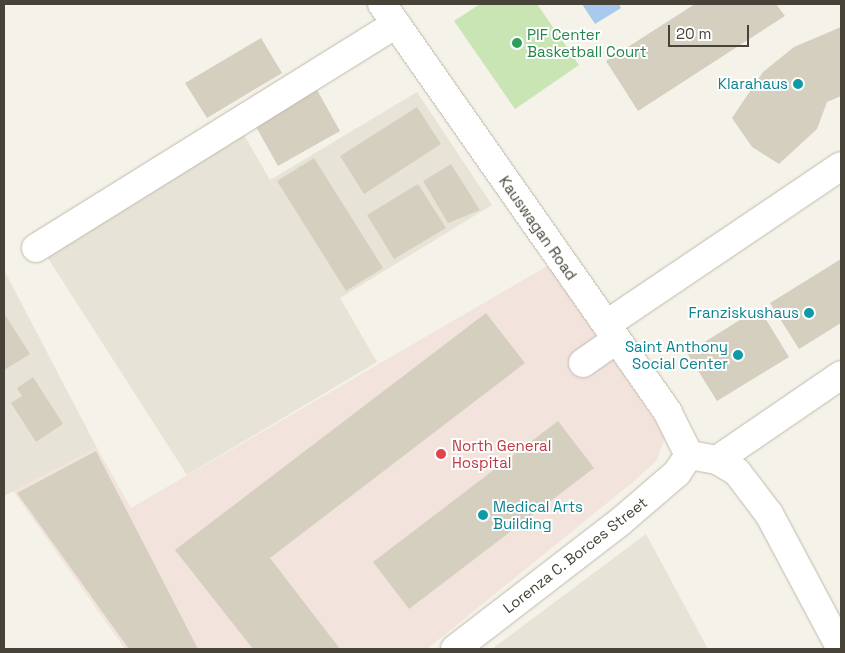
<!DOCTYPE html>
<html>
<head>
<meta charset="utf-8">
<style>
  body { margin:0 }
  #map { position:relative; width:845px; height:653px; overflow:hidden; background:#f4f2e9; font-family:"Space Grotesk",sans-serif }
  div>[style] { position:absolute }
  .residential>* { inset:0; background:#e7e4d7 }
  .medical>* { inset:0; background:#f3e3dd }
  .green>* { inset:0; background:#c9e5b4 }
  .water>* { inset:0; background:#a9c9ed }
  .building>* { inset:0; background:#d5cfbf }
  .roads { filter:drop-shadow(0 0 1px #bfbaac) drop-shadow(0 0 1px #bfbaac) }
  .minor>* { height:28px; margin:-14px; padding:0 14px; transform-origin:14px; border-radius:14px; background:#fff }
  .dots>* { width:14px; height:14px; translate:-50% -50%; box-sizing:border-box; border:2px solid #fff; border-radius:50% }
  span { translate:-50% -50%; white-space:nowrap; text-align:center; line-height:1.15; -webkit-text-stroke:4px #fff; paint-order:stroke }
  .leisure-label { font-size:15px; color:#27864d }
  .left { translate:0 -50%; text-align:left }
  .culture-label { font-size:15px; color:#0d838f }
  .right { translate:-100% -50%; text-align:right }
  .street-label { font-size:15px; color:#474338 }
  .health-label { font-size:15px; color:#be3a42 }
  .frame { position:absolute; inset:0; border:5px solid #474338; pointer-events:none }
  .scale { position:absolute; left:668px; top:25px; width:81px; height:22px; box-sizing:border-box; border:2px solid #474338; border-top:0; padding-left:6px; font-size:15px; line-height:18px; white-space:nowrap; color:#474338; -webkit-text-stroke:4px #fff; paint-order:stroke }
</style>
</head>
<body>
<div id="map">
  <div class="residential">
    <div style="clip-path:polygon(417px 92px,492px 205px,340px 298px,377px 362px,187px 475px,44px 252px,240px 128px,270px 180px)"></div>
    <div style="clip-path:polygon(4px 270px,97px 448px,4px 496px)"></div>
    <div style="clip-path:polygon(646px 534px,708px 649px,492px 649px)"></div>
  </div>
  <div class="medical">
    <div style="clip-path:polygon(551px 264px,665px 436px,657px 460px,633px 482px,427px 649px,125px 649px,13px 491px,97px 448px,131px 508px)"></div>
  </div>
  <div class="green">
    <div style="clip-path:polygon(480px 4px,537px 4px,579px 65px,515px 109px,454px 21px)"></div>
  </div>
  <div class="water">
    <div style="clip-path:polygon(582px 4px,619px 4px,621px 8px,595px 24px)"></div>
  </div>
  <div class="building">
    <div style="clip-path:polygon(695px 4px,776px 4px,785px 16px,638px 111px,606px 61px)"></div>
    <div style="clip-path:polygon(841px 27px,841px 96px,827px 102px,817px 129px,779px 164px,752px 147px,732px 118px,763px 72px,794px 47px)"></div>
    <div style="clip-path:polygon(261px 38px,282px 73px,207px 118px,185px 83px)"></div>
    <div style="clip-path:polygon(317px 90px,340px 131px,278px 166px,255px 125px)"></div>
    <div style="clip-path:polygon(417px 107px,441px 144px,364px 194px,340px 156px)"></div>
    <div style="clip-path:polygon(314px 158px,383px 268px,346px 291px,277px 181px)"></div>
    <div style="clip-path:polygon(451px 164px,480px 210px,448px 223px,423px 181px)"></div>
    <div style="clip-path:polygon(418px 184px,446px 228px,394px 259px,367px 215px)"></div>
    <div style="clip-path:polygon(841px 259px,841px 323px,799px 349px,770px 303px)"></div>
    <div style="clip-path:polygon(759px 308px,789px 357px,717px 401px,687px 353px)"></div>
    <div style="clip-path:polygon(4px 313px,30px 354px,4px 370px)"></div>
    <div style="clip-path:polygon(486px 313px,525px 363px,270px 558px,340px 649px,253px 649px,175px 550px)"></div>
    <div style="clip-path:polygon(33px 377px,63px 424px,36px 442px,11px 403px,22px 396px,17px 388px)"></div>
    <div style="clip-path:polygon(558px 421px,594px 468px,409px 609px,373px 562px)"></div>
    <div style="clip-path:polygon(96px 451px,198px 649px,129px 649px,17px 493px)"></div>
  </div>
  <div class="roads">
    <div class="minor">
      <div style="left:382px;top:4px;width:499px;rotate:55deg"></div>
      <div style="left:668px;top:413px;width:47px;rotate:63.4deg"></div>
      <div style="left:36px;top:248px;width:424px;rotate:-31.9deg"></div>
      <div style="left:607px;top:324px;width:282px;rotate:-34deg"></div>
      <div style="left:583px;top:363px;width:40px;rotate:-34.9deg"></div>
      <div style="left:689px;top:455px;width:28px;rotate:10deg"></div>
      <div style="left:717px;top:460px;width:23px;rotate:31deg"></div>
      <div style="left:737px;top:472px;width:53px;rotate:52.7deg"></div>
      <div style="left:769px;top:514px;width:153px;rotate:61.9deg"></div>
      <div style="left:717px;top:460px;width:150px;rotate:-34.4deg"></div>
      <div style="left:455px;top:649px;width:208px;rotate:-37.6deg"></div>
      <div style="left:620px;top:522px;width:75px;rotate:-40.7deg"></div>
      <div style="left:677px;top:473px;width:22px;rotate:-56deg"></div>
    </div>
  </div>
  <div class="dots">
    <div style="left:517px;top:43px;background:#2e9e5b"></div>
    <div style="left:798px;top:84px;background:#0f9aa8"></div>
    <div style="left:809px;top:313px;background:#0f9aa8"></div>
    <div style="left:738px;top:355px;background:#0f9aa8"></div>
    <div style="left:441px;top:454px;background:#e0444e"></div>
    <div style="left:483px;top:515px;background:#0f9aa8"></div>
  </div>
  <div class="leisure-label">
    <span class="left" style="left:527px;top:43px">PIF Center<br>Basketball Court</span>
  </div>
  <div class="culture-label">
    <span class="right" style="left:788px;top:84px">Klarahaus</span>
    <span class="right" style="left:799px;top:313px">Franziskushaus</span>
    <span class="right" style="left:728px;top:355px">Saint Anthony<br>Social Center</span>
    <span class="left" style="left:493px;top:515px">Medical Arts<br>Building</span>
  </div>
  <div class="street-label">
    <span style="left:538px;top:228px;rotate:55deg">Kauswagan Road</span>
    <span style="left:575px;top:555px;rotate:-38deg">Lorenza C. Borces Street</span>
  </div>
  <div class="health-label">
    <span class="left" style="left:452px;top:454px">North General<br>Hospital</span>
  </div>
  <div class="frame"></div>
  <div class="scale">20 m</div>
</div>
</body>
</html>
